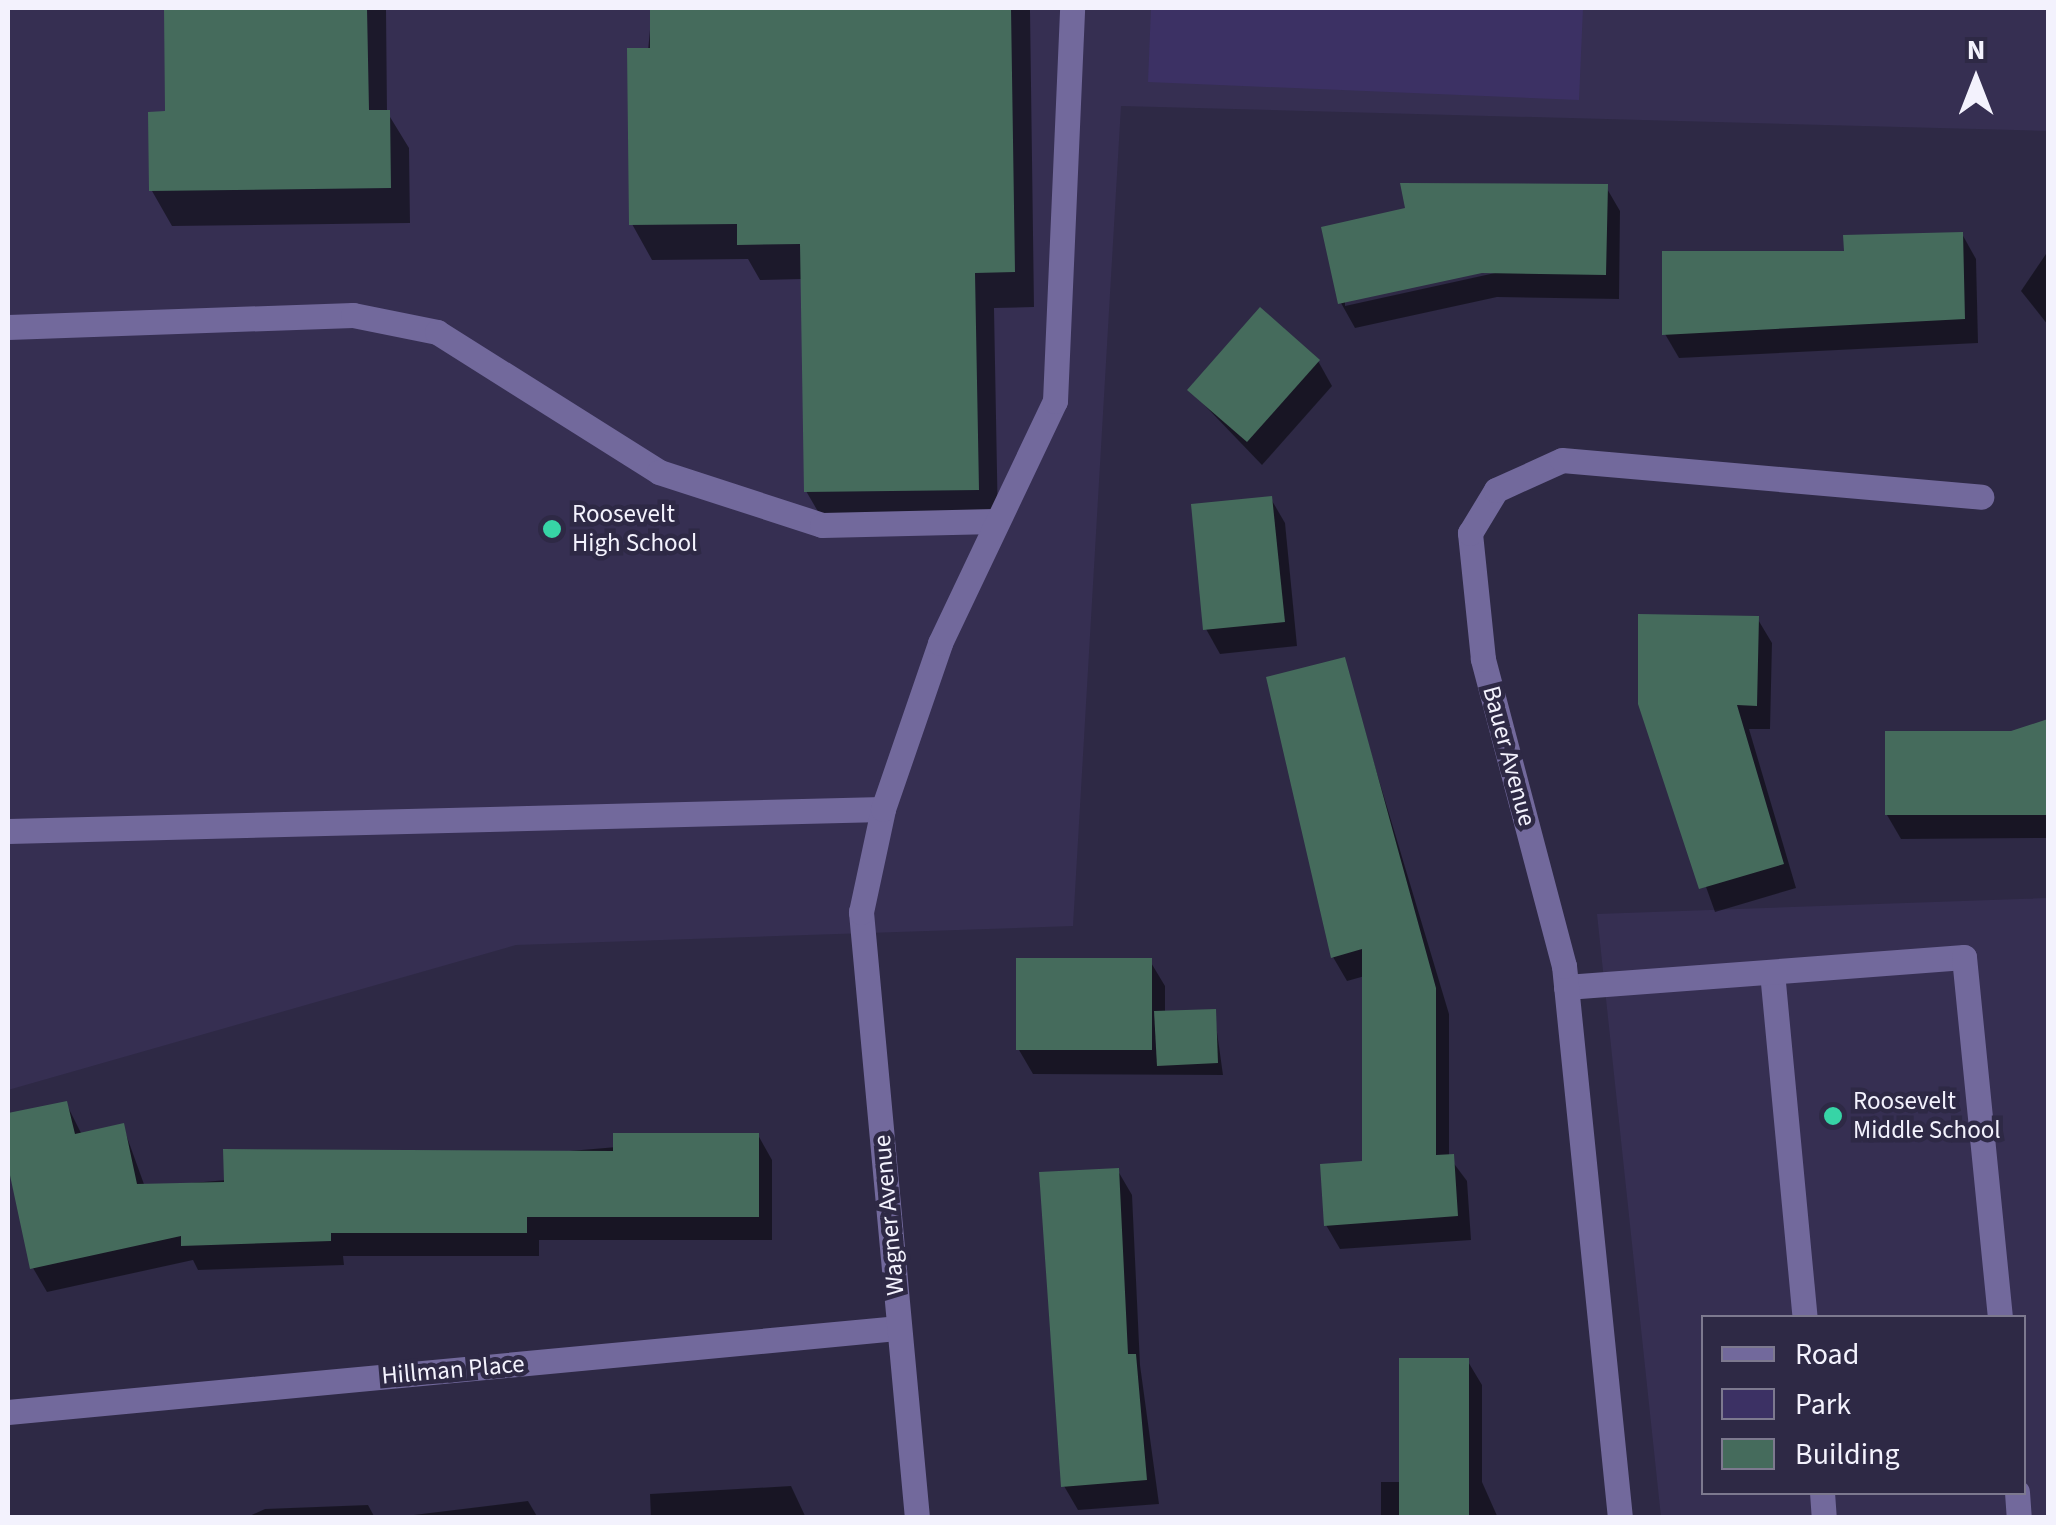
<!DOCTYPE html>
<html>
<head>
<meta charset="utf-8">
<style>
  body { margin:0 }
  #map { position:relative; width:2056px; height:1525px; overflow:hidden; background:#2e2945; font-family:"Source Sans 3",sans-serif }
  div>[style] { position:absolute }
  .built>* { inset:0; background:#362f52 }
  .green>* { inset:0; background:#3c3164 }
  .shadow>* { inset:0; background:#0007 }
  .building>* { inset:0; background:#456b5c }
  .minor>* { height:25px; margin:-12.5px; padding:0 12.5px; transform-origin:12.5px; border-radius:12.5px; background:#72699c }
  .dots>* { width:28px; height:28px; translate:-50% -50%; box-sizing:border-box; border:5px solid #2e2945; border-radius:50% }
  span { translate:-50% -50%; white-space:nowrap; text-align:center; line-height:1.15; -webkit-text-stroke:9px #2e2945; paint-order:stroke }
  .poi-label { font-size:25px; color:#f3f2fd }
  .left { translate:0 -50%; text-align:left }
  .street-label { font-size:25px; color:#f3f2fd }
  .frame { position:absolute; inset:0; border:10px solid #f3f2fd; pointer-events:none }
  .legend { position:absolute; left:1701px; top:1315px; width:325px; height:180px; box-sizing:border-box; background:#2e2945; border:2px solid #7d798f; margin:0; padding:12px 18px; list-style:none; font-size:30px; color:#f3f2fd }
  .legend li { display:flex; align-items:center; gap:20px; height:50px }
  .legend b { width:50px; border:2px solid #7d798f }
  .north { position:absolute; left:1926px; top:30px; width:100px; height:100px; -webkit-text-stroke:8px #2e2945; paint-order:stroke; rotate:0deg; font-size:28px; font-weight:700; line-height:40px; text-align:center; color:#f3f2fd }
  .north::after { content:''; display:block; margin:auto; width:35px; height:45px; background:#f3f2fd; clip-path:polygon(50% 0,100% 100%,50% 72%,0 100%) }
</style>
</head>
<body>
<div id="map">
  <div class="built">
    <div style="clip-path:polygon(8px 8px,2048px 8px,2048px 131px,1121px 106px,1073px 926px,516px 945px,8px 1090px)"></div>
    <div style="clip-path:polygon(evenodd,2048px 898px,2048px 1517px,1661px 1517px,1597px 914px,2048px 898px,1704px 1318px,2024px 1318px,2024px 1492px,1704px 1492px,1704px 1318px)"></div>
  </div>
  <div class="green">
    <div style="clip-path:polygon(1151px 8px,1583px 8px,1579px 100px,1148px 82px)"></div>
  </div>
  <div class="shadow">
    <div style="clip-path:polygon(167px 8px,386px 8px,387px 112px,409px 148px,410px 223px,172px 226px,152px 191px,168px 113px)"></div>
    <div style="clip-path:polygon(652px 8px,1059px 8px,1030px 10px,1034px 307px,994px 308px,998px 525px,827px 527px,806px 491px,803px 279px,760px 280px,748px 259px,652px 260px,632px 224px)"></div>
    <div style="clip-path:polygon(evenodd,1606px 187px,1620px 211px,1619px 299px,1497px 297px,1355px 328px,1341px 303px,1324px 229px,1606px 187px,1494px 268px,1495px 273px,1345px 306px,1345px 300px,1494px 268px)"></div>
    <div style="clip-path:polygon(1962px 234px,1976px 259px,1978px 343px,1679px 358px,1665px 334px,1846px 253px)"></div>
    <div style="clip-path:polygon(2048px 251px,2048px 325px,2021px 291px)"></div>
    <div style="clip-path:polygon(1318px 361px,1332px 386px,1262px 465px,1190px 390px)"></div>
    <div style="clip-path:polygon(1271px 499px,1285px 523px,1297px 646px,1220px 654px,1206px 629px)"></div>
    <div style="clip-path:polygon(1757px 618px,1772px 643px,1770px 729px,1749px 729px,1796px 888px,1715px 912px,1640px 703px)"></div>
    <div style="clip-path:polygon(1343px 660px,1449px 1014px,1449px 1157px,1467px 1181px,1471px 1240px,1340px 1249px,1326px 1225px,1365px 1163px,1365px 976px,1347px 981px,1333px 957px)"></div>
    <div style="clip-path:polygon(2048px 721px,2048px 838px,1901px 839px,1887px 815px,2011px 733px)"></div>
    <div style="clip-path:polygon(1150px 961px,1165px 986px,1165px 1013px,1214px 1011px,1223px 1075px,1033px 1074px,1019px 1050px)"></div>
    <div style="clip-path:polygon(66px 1103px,82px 1135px,123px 1126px,145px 1187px,758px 1135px,772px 1160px,772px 1240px,539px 1240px,539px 1256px,343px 1256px,344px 1265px,198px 1270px,193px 1260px,47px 1292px,33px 1268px,8px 1116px)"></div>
    <div style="clip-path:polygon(1118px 1171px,1132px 1195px,1140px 1365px,1159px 1504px,1078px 1510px,1064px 1486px)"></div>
    <div style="clip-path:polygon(1467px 1360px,1482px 1385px,1482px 1482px,1498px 1518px,1381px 1518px,1381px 1482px,1402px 1482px)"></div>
    <div style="clip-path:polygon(791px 1486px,806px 1518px,651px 1518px,650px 1494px)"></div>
    <div style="clip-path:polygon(528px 1501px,538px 1518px,389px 1518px)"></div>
    <div style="clip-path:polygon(368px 1505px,375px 1518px,245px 1518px,265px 1509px)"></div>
  </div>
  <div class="building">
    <div style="clip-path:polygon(164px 8px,367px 8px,369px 110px,390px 110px,391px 188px,149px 191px,148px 112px,165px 111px)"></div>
    <div style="clip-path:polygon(650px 8px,1011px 8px,1015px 272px,975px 273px,979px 490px,804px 492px,800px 244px,737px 245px,737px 224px,629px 225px,627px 48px,650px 48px)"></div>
    <div style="clip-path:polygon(1400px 183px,1608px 184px,1606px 275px,1482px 273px,1338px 304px,1321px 227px,1405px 208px)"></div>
    <div style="clip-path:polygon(1963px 232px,1965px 319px,1662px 335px,1662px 251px,1844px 251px,1843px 235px)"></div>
    <div style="clip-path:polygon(1260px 307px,1320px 360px,1247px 442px,1187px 390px)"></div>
    <div style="clip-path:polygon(1272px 496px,1285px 622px,1203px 630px,1191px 504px)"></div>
    <div style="clip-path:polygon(1638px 614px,1759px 616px,1757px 706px,1737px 705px,1784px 864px,1699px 889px,1638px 704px)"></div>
    <div style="clip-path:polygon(1345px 657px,1436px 988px,1436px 1155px,1454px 1154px,1458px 1216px,1324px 1226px,1320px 1164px,1362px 1161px,1362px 949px,1331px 958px,1266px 677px)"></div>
    <div style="clip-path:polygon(2048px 719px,2048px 815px,1885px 815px,1885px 731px,2011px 731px)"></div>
    <div style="clip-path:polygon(1016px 958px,1152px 958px,1152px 1050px,1016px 1050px)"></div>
    <div style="clip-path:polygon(1216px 1009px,1218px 1063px,1157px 1066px,1154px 1011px)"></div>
    <div style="clip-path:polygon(67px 1101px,75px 1134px,124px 1123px,137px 1184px,224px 1182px,223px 1149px,613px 1151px,613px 1133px,759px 1133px,759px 1217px,527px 1217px,527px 1233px,331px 1233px,331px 1241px,181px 1246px,181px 1236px,30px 1269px,8px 1166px,8px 1113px)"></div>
    <div style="clip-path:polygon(1119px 1168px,1128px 1354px,1136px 1354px,1147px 1480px,1061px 1487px,1039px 1172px)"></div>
    <div style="clip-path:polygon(1399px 1358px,1469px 1358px,1469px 1518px,1399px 1518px)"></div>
  </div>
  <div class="minor">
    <div style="left:8px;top:327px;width:345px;rotate:-2deg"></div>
    <div style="left:353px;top:315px;width:86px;rotate:11.4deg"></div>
    <div style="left:437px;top:332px;width:262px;rotate:32.2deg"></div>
    <div style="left:659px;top:472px;width:171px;rotate:18deg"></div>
    <div style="left:822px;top:525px;width:173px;rotate:-1.3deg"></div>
    <div style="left:8px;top:831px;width:875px;rotate:-1.44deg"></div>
    <div style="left:1772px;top:972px;width:348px;rotate:84.6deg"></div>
    <div style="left:1566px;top:987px;width:399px;rotate:-4.3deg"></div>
    <div style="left:1964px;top:957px;width:363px;rotate:84.3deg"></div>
    <div style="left:8px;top:1412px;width:895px;rotate:-5.39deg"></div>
    <div style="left:1822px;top:1492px;width:26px;rotate:86deg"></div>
    <div style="left:2017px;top:1492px;width:26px;rotate:86deg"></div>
    <div style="left:917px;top:1518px;width:609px;rotate:-95.28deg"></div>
    <div style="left:861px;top:912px;width:105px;rotate:-77.9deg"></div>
    <div style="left:883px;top:809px;width:176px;rotate:-71deg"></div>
    <div style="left:940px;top:643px;width:268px;rotate:-64.6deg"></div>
    <div style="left:1055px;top:401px;width:393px;rotate:-87.5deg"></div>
    <div style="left:1620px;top:1518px;width:555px;rotate:-95.79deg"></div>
    <div style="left:1564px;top:966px;width:318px;rotate:-104.8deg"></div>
    <div style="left:1483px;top:659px;width:127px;rotate:-95.9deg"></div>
    <div style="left:1470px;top:533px;width:50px;rotate:-58.8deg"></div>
    <div style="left:1496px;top:490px;width:72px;rotate:-24.4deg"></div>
    <div style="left:1562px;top:460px;width:421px;rotate:5deg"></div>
  </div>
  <div class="dots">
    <div style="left:552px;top:529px;background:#37d4a6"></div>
    <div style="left:1833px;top:1116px;background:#37d4a6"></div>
  </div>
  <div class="poi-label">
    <span class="left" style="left:572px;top:529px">Roosevelt<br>High School</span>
    <span class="left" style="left:1853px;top:1116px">Roosevelt<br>Middle School</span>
  </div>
  <div class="street-label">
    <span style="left:1509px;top:756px;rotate:75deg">Bauer Avenue</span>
    <span style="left:889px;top:1215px;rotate:-95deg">Wagner Avenue</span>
    <span style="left:453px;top:1370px;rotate:-5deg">Hillman Place</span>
  </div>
  <div class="frame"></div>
  <ul class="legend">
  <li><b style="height:12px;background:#72699c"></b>Road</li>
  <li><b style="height:28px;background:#3c3164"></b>Park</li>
  <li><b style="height:28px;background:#456b5c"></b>Building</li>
  </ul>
  <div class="north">N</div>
</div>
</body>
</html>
